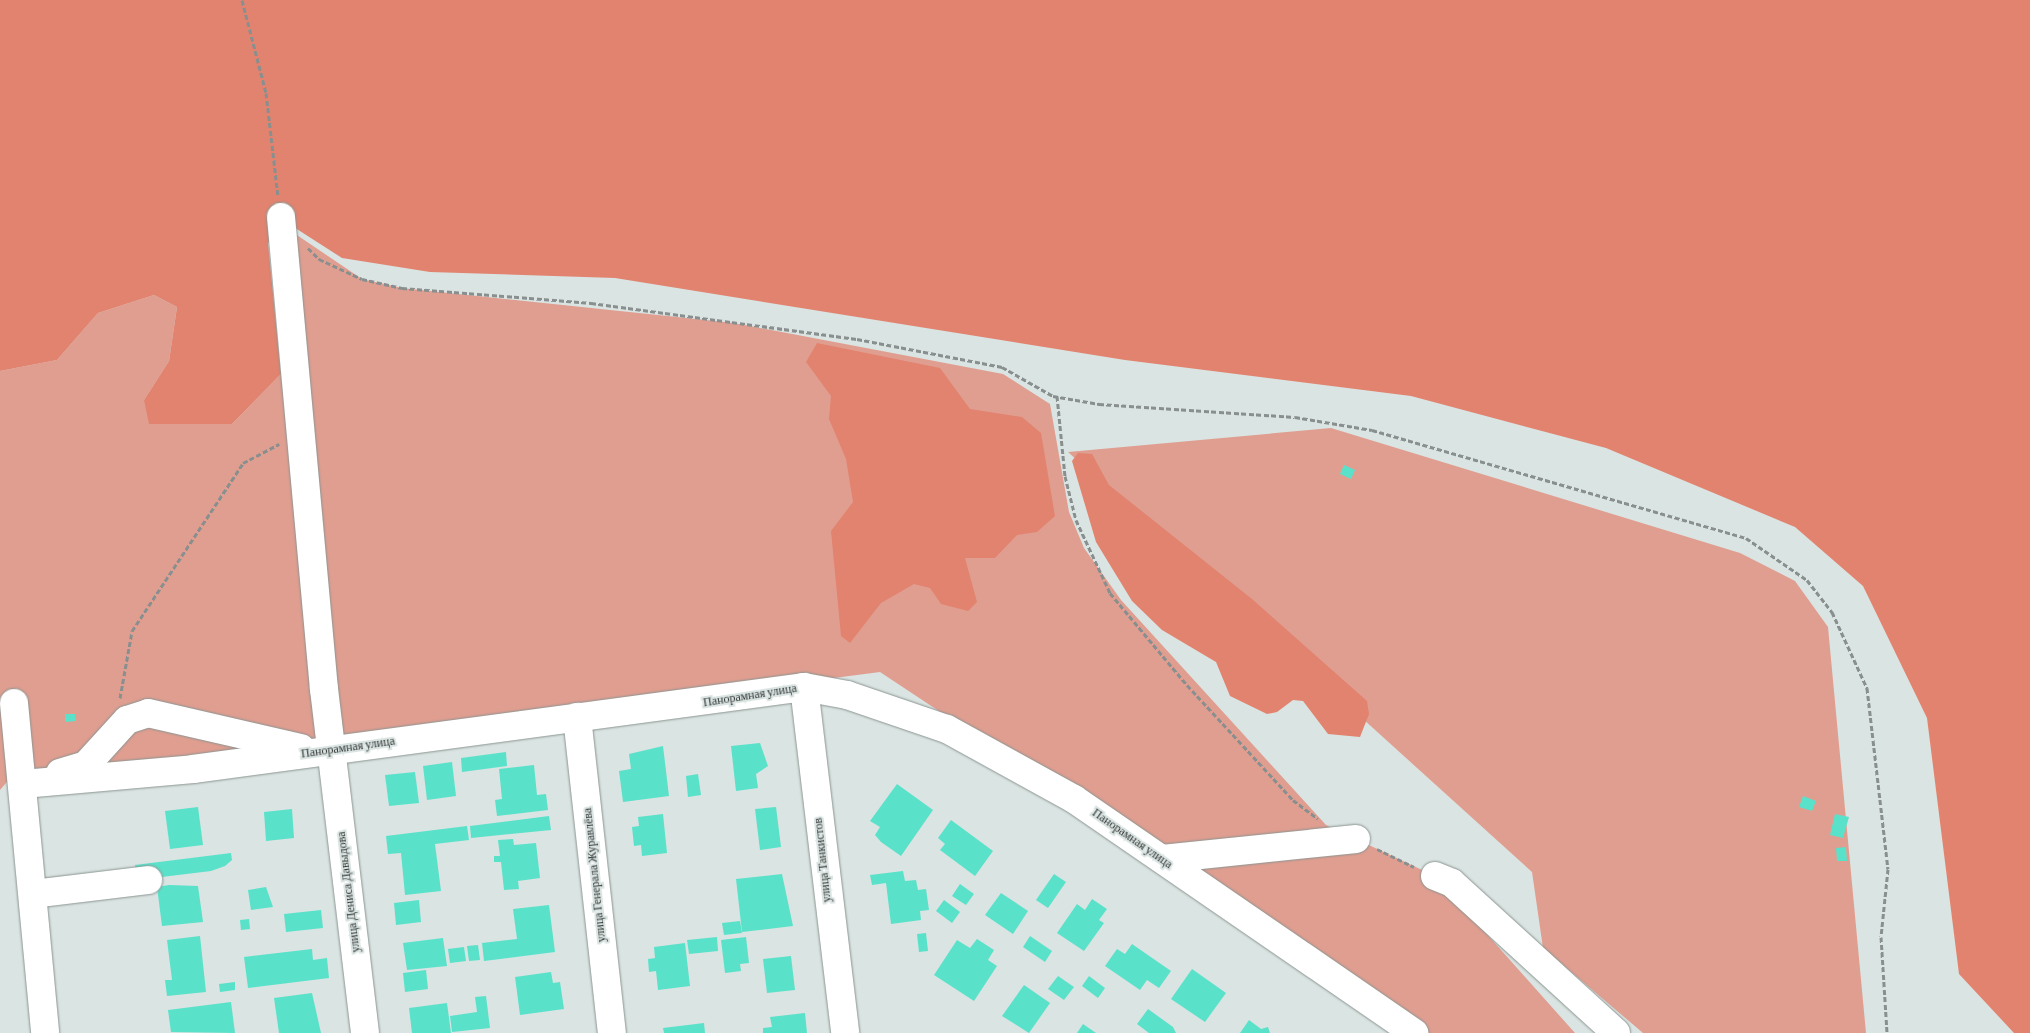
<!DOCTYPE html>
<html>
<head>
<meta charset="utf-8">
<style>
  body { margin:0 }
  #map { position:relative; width:2030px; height:1033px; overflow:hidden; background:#dae4e2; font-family:"Crimson Pro",serif }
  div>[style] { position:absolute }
  .green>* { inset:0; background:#e09e90 }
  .forest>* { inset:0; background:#e2836f }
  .building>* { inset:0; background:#5ae1ca }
  .path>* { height:3px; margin-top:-1.5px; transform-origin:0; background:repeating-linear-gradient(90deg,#888f8e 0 5px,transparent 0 7.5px) }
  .roads { filter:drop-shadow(0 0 1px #8b9592) drop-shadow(0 0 1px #8b9592) }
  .minor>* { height:28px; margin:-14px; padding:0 14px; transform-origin:14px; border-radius:14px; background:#fff }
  span { translate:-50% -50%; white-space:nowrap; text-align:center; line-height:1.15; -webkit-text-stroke:4px #dae4e2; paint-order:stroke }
  .street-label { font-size:12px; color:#323635 }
</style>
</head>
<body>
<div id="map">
  <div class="green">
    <div style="clip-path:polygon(282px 225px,362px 279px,402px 288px,734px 323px,1003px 374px,1050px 404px,1069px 512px,1084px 548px,1121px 600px,1326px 825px,1435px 876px,1575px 1033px,1425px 1033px,880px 672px,338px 742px)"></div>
    <div style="clip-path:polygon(154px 295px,177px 307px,169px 361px,144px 400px,232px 424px,281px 374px,325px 745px,12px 776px,0 790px,0 371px,57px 360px,98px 313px)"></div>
    <div style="clip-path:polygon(1331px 428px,1740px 553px,1795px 581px,1828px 627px,1866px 1033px,1643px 1033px,1543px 948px,1532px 872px,1068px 452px)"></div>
  </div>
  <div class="forest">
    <div style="clip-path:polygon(0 0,2030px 0,2030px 1033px,2014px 1033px,1959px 974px,1927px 718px,1863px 586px,1795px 527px,1606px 448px,1411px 396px,1125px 360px,615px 278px,430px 272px,342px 258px,289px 224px,268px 243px,281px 374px,232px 424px,149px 424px,144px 400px,169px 361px,177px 307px,154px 295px,98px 313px,57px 360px,0 371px)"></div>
    <div style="clip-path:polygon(817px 343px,940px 368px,970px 409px,1022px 417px,1041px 433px,1055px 516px,1037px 532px,1017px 535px,995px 558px,965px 558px,977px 602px,968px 611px,941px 604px,930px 588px,914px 584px,881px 603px,850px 643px,841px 636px,831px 531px,853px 502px,846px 459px,829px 419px,831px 396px,806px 362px)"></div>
    <div style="clip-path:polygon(1078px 453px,1092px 454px,1109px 485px,1252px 599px,1367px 701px,1369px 714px,1360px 737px,1328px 734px,1303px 701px,1293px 700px,1277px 712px,1267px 714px,1230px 696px,1216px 662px,1162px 630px,1132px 601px,1096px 542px,1072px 461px)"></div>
  </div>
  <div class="building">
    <div style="clip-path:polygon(1344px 465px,1355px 470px,1351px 479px,1340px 474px)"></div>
    <div style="clip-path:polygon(65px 714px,75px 714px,76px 721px,65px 722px)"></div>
    <div style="clip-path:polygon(760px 743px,768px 766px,756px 774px,758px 788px,736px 791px,731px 746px)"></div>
    <div style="clip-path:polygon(663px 746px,669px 796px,623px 802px,619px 771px,631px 769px,629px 754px)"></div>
    <div style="clip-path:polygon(506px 752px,507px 766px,462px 772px,461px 758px)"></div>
    <div style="clip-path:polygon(452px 762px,456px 796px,427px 800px,423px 766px)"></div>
    <div style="clip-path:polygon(534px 765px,537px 795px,546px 794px,548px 810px,497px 816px,495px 800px,502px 799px,499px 769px)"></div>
    <div style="clip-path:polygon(415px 772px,419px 803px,389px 806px,385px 775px)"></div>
    <div style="clip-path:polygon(698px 774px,701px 795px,688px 797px,686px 776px)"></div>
    <div style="clip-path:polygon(897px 784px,933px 810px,901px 856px,881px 842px,875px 835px,880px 827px,870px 821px)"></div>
    <div style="clip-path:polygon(1803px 796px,1816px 801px,1812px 811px,1799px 807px)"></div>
    <div style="clip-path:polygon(198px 807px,203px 845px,170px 849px,165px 811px)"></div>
    <div style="clip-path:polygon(776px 807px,781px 847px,760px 850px,755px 809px)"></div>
    <div style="clip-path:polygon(292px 809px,294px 838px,266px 841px,264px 812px)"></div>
    <div style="clip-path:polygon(663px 814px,667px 853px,642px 856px,641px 845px,634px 846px,632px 827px,639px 826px,638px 817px)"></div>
    <div style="clip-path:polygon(1835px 814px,1849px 817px,1843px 838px,1830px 835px)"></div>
    <div style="clip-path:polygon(549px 816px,551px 830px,471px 838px,470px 826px)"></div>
    <div style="clip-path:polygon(951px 820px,993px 851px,975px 876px,940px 850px,945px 844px,938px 838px)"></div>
    <div style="clip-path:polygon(467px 826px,469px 840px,435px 844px,441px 891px,405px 895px,401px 853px,388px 854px,386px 836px)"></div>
    <div style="clip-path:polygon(513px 839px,514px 845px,536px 843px,540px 878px,518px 881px,519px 889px,504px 890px,501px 862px,494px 862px,494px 856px,500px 856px,498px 840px)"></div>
    <div style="clip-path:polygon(1846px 847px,1847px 861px,1837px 861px,1836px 848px)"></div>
    <div style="clip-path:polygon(231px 853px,232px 860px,225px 866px,211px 871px,137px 880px,135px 865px)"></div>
    <div style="clip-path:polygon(903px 871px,905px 881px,916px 880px,918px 890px,926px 889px,929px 910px,920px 911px,921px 920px,891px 924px,886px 883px,872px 885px,870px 875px)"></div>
    <div style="clip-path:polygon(782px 874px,793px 926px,742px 932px,736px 879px)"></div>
    <div style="clip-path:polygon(1054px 874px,1066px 882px,1048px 908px,1036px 900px)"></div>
    <div style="clip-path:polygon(960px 884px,974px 894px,966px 905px,952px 896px)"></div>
    <div style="clip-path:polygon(169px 885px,198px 886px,203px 922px,162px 926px,157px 887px)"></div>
    <div style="clip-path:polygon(266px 887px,273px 907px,251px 910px,248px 890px)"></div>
    <div style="clip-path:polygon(1001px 893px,1028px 911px,1013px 934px,985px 915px)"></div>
    <div style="clip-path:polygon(1092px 899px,1107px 909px,1099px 920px,1104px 923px,1084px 951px,1057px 933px,1077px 904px,1085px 910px)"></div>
    <div style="clip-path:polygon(419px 900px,421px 922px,396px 925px,394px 903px)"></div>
    <div style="clip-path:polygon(944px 900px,960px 912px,952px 923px,936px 911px)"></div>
    <div style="clip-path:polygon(549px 905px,555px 952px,484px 961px,482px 943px,517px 939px,513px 909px)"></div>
    <div style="clip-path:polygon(321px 910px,323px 928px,286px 932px,284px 914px)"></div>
    <div style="clip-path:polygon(249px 919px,250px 929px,241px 930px,240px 920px)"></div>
    <div style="clip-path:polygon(740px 921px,742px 933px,724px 935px,722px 923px)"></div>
    <div style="clip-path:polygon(926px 933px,928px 951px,919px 952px,917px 934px)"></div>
    <div style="clip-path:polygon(200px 936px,206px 992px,167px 996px,165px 980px,172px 980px,167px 940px)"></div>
    <div style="clip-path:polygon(1030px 936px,1052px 951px,1045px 962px,1023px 947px)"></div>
    <div style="clip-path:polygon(717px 937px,718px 951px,689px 954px,687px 940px)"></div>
    <div style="clip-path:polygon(746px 937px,749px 963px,740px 964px,741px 971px,725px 973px,721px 940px)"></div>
    <div style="clip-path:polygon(443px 938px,447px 966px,407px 970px,403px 943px)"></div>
    <div style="clip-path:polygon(977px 939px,994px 950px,988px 960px,997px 966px,974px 1001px,934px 975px,957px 940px,970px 948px)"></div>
    <div style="clip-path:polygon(685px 943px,690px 986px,658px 990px,656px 971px,649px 972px,648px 959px,655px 958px,654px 947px)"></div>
    <div style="clip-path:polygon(1132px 944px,1171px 971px,1159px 988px,1147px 980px,1140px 990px,1105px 966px,1117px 949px,1125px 954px)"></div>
    <div style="clip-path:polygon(478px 945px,480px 960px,469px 961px,467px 946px)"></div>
    <div style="clip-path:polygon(464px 947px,466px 961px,450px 963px,448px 949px)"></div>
    <div style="clip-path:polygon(312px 949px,313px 960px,327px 958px,329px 978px,248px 988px,244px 957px)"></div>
    <div style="clip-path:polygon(791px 956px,795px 990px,767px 993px,763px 959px)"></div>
    <div style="clip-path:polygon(1192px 969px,1226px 993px,1205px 1022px,1171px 999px)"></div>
    <div style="clip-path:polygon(426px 970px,428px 989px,405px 992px,403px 973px)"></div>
    <div style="clip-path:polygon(551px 972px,553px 983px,560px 982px,564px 1009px,520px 1015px,515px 977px)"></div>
    <div style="clip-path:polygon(1058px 976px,1074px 987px,1064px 1000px,1048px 989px)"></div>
    <div style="clip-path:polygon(1089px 976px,1105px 988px,1098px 998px,1082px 986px)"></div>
    <div style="clip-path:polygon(235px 982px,235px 990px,220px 992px,219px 984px)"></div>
    <div style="clip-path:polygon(1024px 985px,1050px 1003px,1029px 1033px,1002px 1016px)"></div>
    <div style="clip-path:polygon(312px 993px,321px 1033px,279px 1033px,274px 998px)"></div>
    <div style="clip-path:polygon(486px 996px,490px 1028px,452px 1032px,450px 1016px,477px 1012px,475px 997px)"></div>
    <div style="clip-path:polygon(231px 1002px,235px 1033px,171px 1032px,168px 1010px)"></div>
    <div style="clip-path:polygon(447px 1003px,451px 1033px,412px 1033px,409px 1008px)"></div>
    <div style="clip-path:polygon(1148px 1009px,1173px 1027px,1176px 1033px,1149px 1033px,1137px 1024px)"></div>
    <div style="clip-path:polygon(805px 1013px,807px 1033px,763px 1033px,763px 1028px,772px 1027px,770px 1017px)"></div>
    <div style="clip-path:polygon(1249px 1020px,1261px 1029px,1268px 1027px,1270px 1033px,1240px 1033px)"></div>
    <div style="clip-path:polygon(704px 1023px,705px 1033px,664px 1033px,663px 1028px)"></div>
    <div style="clip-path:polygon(1083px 1024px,1096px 1033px,1077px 1033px)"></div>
  </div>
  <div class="path">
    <div style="left:242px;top:0;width:96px;rotate:75.5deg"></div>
    <div style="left:266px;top:93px;width:104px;rotate:83.4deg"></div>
    <div style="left:308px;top:248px;width:16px;rotate:45deg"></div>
    <div style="left:319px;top:259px;width:47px;rotate:24.9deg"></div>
    <div style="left:362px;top:279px;width:41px;rotate:12.7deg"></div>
    <div style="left:402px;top:288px;width:190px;rotate:4.5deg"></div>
    <div style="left:591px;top:303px;width:268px;rotate:7.7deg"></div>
    <div style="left:857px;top:339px;width:148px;rotate:10.9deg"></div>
    <div style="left:1002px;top:367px;width:59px;rotate:29.6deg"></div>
    <div style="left:1053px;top:396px;width:47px;rotate:9.9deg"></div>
    <div style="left:1099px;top:404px;width:196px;rotate:3.8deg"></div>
    <div style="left:1295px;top:417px;width:78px;rotate:9.6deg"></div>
    <div style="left:1372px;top:430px;width:389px;rotate:16.1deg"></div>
    <div style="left:1746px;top:538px;width:74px;rotate:34.5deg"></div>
    <div style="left:1807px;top:580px;width:41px;rotate:52deg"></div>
    <div style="left:1832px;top:612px;width:84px;rotate:65.3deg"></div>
    <div style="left:1867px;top:688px;width:182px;rotate:83.4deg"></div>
    <div style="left:1888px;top:869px;width:68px;rotate:95.9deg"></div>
    <div style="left:1881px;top:937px;width:96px;rotate:86.4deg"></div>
    <div style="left:1057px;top:396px;width:80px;rotate:84.3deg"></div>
    <div style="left:1065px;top:476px;width:45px;rotate:76deg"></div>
    <div style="left:1076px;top:520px;width:81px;rotate:65deg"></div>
    <div style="left:1110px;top:593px;width:120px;rotate:50.1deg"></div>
    <div style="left:1187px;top:685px;width:156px;rotate:47.3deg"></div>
    <div style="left:1293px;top:800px;width:31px;rotate:37deg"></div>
    <div style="left:120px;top:698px;width:68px;rotate:-79.8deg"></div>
    <div style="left:132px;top:631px;width:201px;rotate:-56.5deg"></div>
    <div style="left:243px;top:463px;width:41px;rotate:-27.8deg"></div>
    <div style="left:1377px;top:849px;width:41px;rotate:25.9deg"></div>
  </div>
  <div class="roads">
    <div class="minor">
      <div style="left:281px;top:217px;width:474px;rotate:84.8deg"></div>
      <div style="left:324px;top:689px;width:346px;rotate:83.2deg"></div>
      <div style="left:804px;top:687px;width:348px;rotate:83.2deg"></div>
      <div style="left:14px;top:703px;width:331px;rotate:84.6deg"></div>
      <div style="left:577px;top:717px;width:318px;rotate:83.7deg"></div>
      <div style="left:60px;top:773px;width:27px;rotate:-17deg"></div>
      <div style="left:86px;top:765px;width:61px;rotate:-47.7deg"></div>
      <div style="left:127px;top:720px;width:22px;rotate:-18deg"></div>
      <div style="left:148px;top:713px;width:157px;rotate:12.9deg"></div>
      <div style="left:23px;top:784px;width:171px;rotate:-5deg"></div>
      <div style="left:193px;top:769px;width:616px;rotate:-7.64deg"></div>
      <div style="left:804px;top:687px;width:44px;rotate:10.5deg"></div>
      <div style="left:847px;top:695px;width:106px;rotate:18.8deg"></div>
      <div style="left:947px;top:729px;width:145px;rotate:28.9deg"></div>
      <div style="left:1074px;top:799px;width:413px;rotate:34.5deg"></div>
      <div style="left:1162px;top:859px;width:195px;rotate:-5.9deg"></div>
      <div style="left:1435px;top:876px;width:18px;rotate:22deg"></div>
      <div style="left:1452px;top:883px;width:222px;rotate:42.4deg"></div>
      <div style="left:33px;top:894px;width:116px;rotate:-6.9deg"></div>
    </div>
  </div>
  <div class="street-label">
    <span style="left:750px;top:696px;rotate:-9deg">Панорамная улица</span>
    <span style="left:348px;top:748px;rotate:-8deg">Панорамная улица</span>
    <span style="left:1132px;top:839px;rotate:35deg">Панорамная улица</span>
    <span style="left:823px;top:860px;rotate:-96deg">улица Танкистов</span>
    <span style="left:595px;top:875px;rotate:-96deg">улица Генерала Журавлёва</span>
    <span style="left:349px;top:892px;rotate:-97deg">улица Дениса Давыдова</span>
  </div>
</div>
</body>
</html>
